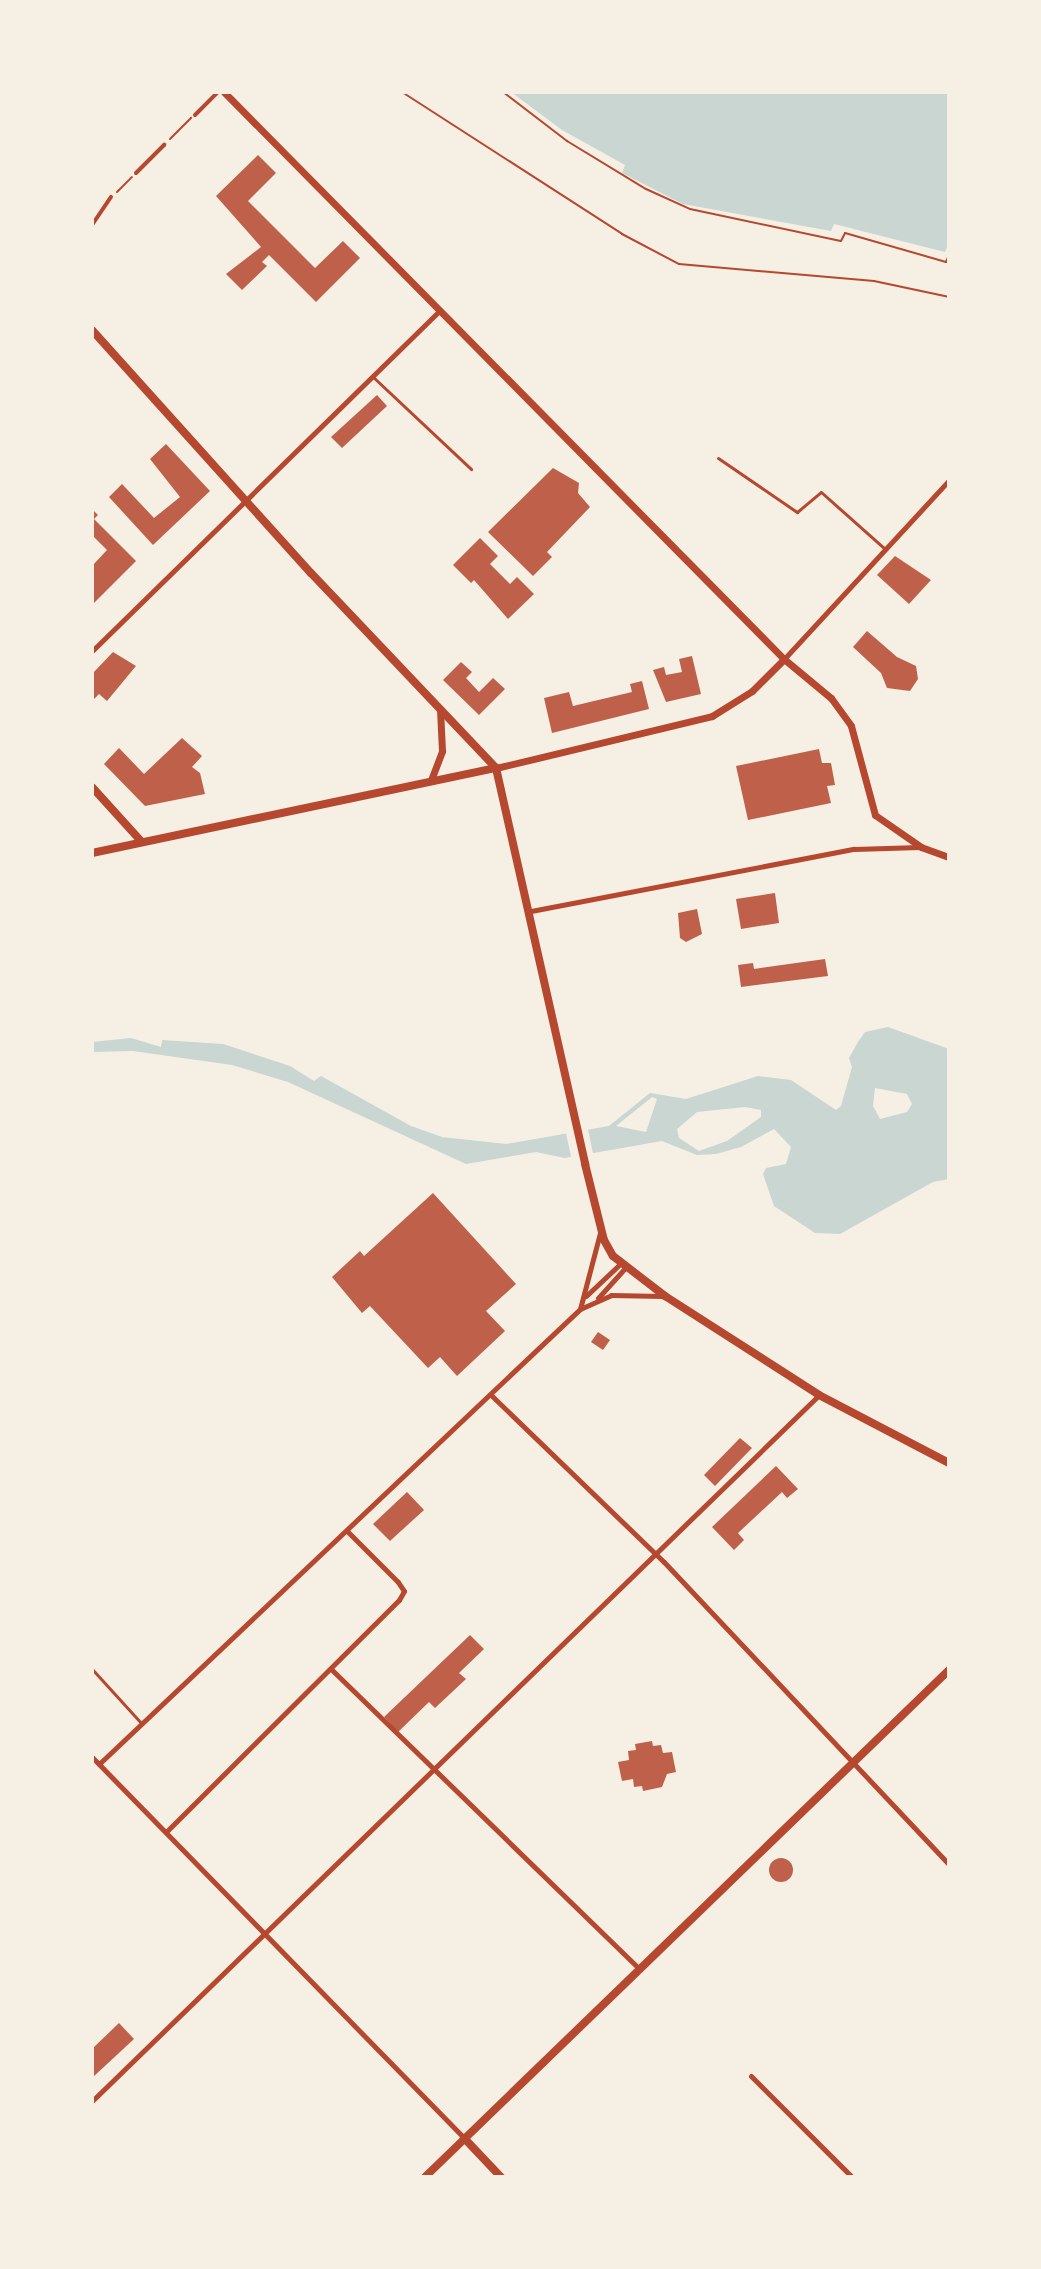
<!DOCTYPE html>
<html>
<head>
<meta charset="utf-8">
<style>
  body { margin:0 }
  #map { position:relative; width:1041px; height:2269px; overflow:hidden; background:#f6efe4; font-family:"PT Sans",sans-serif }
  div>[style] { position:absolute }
  .water>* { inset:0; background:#c9d6d2 }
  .pier>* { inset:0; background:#f6efe4 }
  .building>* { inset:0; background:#bf614a }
  .round { border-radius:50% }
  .path>* { height:2px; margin:-1px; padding:0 1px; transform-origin:1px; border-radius:1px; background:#b5482f }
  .service>* { height:3px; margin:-1.5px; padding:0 1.5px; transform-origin:1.5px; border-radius:1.5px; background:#b5482f }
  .pedestrian>* { height:4px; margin:-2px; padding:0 2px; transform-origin:2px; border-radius:2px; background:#b5482f }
  .minor>* { height:5px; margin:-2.5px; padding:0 2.5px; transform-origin:2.5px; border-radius:2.5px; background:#b5482f }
  .tertiary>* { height:7px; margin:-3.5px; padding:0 3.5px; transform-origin:3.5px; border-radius:3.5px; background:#b5482f }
  .secondary>* { height:8px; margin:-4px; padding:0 4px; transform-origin:4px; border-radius:4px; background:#b5482f }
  span { translate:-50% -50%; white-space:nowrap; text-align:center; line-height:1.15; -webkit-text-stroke:8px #f6efe4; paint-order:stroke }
  .frame { position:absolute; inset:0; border:94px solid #f6efe4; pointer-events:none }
</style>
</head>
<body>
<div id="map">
  <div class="water">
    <div style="clip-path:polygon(511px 92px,949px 92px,949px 242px,945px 252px,834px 224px,831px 231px,683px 204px,622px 173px,625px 165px,562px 130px)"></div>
    <div style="clip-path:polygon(evenodd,888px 1027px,949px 1049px,949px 1179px,933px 1182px,840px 1234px,815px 1233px,774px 1206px,763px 1174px,766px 1168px,786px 1164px,791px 1147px,774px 1129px,741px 1147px,716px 1154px,697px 1155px,662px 1141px,565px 1158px,536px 1152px,466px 1164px,288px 1082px,232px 1065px,133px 1051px,92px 1052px,92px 1042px,131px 1038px,161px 1047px,162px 1040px,223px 1044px,290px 1066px,314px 1081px,321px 1076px,411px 1126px,442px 1137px,506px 1144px,609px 1126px,650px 1093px,686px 1099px,758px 1076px,791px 1080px,836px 1110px,841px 1106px,852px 1067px,849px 1058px,858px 1042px,865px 1032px,888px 1027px,875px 1088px,907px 1094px,912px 1104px,907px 1112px,880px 1119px,873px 1106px,875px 1088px,888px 1027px,652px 1097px,657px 1099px,646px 1132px,616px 1126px,652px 1097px,888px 1027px,745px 1107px,761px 1110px,761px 1117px,727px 1141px,699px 1151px,679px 1138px,677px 1129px,697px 1112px,745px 1107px)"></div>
  </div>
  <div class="pier">
    <div style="clip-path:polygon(587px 1125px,594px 1158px,572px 1161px,565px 1129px)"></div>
  </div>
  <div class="building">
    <div style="clip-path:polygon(258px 155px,276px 173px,248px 201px,315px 268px,343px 241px,360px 258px,316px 302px,269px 255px,262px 262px,267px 266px,242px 290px,226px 274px,261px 247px,216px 196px)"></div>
    <div style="clip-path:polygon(377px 395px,387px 406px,342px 448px,331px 437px)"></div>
    <div style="clip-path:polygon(166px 444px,210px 491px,153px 545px,109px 497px,122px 484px,154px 518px,180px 497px,150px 459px)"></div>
    <div style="clip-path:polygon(553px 468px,579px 483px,578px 493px,590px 507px,547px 552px,552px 557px,533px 576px,488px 532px)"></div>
    <div style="clip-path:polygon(92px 509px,98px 515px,94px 519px,136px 561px,92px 605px,92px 566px,107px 550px,92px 535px)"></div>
    <div style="clip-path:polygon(480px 538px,498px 556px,490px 564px,510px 584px,517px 577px,534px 594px,508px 619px,474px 580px,471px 583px,453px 565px)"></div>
    <div style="clip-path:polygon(895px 556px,931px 580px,909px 604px,877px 575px)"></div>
    <div style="clip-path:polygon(867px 631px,897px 657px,916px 666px,918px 679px,910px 691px,887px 688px,881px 673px,853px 647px)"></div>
    <div style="clip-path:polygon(113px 652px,136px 666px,107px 701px,99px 694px,94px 699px,92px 674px)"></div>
    <div style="clip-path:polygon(692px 656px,701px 694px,666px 702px,653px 670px,664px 667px,666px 675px,682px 672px,679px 659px)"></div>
    <div style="clip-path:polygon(461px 662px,472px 672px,466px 678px,479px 692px,493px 678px,505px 689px,479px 715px,443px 680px)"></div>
    <div style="clip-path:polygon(642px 681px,649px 709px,552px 733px,544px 698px,569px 692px,573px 706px,632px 692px,630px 684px)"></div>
    <div style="clip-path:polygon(182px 738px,202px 756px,192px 767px,200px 773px,205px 794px,145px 806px,104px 764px,119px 748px,144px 774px)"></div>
    <div style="clip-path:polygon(819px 749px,822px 763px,831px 763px,835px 785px,827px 786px,831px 803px,748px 820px,736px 766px)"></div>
    <div style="clip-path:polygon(775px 893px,779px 923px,741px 929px,736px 899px)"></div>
    <div style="clip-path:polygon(697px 909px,702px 934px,686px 942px,680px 938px,678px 913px)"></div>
    <div style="clip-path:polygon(825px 959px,828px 976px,741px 987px,738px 965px,753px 963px,754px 969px)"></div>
    <div style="clip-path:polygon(433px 1193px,516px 1284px,486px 1311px,505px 1331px,457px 1376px,440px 1357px,428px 1368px,370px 1306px,362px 1313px,332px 1277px,360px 1251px,364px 1256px)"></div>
    <div style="clip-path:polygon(598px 1332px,610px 1340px,603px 1350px,591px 1342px)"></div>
    <div style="clip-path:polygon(740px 1438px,752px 1448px,715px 1486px,704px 1475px)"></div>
    <div style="clip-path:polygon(776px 1466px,798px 1489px,787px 1498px,782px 1492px,738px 1533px,744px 1540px,734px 1550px,712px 1527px)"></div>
    <div style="clip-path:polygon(407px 1492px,424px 1510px,390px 1541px,373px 1524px)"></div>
    <div style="clip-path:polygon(470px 1635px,484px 1649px,459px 1673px,466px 1679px,435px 1708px,429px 1702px,398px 1732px,384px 1717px)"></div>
    <div style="clip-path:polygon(652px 1741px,653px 1746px,661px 1745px,663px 1753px,672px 1752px,676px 1772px,667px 1774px,662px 1787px,643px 1791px,642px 1786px,634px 1787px,633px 1779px,622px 1781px,618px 1762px,629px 1760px,628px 1751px,636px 1750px,635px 1744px)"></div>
    <div class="round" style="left:769px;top:1858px;width:24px;height:24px"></div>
    <div style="clip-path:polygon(119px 2023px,134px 2039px,92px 2078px,92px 2049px)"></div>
  </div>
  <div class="path">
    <div style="left:402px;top:92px;width:262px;rotate:32.8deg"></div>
    <div style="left:622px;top:234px;width:64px;rotate:27.8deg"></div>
    <div style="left:679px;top:264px;width:196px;rotate:5deg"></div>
    <div style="left:874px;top:281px;width:77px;rotate:12deg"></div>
    <div style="left:503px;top:92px;width:81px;rotate:37.4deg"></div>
    <div style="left:567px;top:141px;width:92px;rotate:31.3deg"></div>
    <div style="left:646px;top:189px;width:48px;rotate:24.4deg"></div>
    <div style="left:690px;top:209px;width:154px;rotate:12deg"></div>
    <div style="left:841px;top:241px;width:9px;rotate:-63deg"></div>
    <div style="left:845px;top:233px;width:105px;rotate:16deg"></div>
    <div style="left:946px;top:262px;width:8px;rotate:-67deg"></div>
    <div style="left:170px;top:139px;width:30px;rotate:-45deg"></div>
    <div style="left:117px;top:192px;width:21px;rotate:-45deg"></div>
  </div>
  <div class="service">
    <div style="left:372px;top:376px;width:136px;rotate:43.2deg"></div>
    <div style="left:718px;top:458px;width:96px;rotate:34.4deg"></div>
    <div style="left:797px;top:512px;width:31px;rotate:-40deg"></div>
    <div style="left:821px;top:492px;width:86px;rotate:41.7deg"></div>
    <div style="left:92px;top:1669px;width:74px;rotate:47.7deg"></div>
  </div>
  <div class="pedestrian">
    <div style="left:195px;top:115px;width:33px;rotate:-45deg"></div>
    <div style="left:136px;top:173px;width:40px;rotate:-45deg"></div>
    <div style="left:92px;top:225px;width:34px;rotate:-56deg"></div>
  </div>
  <div class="minor">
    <div style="left:92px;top:651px;width:487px;rotate:-44.4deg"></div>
    <div style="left:784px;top:659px;width:243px;rotate:-47.3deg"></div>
    <div style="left:531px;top:911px;width:329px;rotate:-10.9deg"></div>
    <div style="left:854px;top:849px;width:66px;rotate:-1.7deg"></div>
    <div style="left:586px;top:1296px;width:47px;rotate:-43.3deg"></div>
    <div style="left:598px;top:1298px;width:40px;rotate:-48deg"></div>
    <div style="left:580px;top:1309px;width:79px;rotate:-75.3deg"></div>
    <div style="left:492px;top:1396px;width:239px;rotate:44deg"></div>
    <div style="left:664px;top:1562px;width:415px;rotate:46.7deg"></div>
    <div style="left:331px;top:1669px;width:431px;rotate:44.2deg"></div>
    <div style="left:92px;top:1757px;width:532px;rotate:45.68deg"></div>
    <div style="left:99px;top:1764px;width:662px;rotate:-43.41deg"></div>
    <div style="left:580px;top:1309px;width:34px;rotate:-24deg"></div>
    <div style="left:611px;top:1295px;width:51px;rotate:1.1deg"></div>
    <div style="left:167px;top:1831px;width:327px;rotate:-44.9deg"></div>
    <div style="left:399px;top:1600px;width:10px;rotate:-61deg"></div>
    <div style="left:404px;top:1591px;width:11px;rotate:-124deg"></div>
    <div style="left:398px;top:1582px;width:71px;rotate:-135deg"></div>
    <div style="left:751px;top:2076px;width:143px;rotate:45deg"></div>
    <div style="left:92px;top:2101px;width:1013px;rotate:-44.16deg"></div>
  </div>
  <div class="tertiary">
    <div style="left:224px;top:92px;width:797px;rotate:45.36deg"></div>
    <div style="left:784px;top:659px;width:61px;rotate:39.7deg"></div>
    <div style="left:831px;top:698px;width:34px;rotate:54deg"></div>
    <div style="left:851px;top:726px;width:92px;rotate:74.9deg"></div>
    <div style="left:875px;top:815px;width:56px;rotate:34.8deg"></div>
    <div style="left:921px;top:847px;width:30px;rotate:20deg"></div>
    <div style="left:496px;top:768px;width:222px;rotate:-13.5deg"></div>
    <div style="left:712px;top:716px;width:47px;rotate:-32deg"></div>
    <div style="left:752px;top:691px;width:45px;rotate:-45deg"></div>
    <div style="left:431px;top:780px;width:31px;rotate:-69deg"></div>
    <div style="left:442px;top:751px;width:42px;rotate:-92.7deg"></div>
  </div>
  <div class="secondary">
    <div style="left:92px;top:330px;width:327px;rotate:48deg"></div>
    <div style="left:311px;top:573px;width:269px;rotate:46.5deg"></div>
    <div style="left:496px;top:768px;width:406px;rotate:77.3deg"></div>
    <div style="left:585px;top:1164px;width:78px;rotate:76deg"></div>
    <div style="left:604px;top:1240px;width:18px;rotate:61deg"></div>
    <div style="left:613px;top:1256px;width:66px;rotate:37.6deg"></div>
    <div style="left:665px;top:1296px;width:183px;rotate:32.7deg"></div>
    <div style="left:819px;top:1395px;width:147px;rotate:27.6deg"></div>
    <div style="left:92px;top:787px;width:72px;rotate:47.8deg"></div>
    <div style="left:92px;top:853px;width:413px;rotate:-11.9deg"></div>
    <div style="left:464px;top:2138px;width:54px;rotate:46.5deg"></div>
    <div style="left:425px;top:2177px;width:729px;rotate:-44.06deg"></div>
  </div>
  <div class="frame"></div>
</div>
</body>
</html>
